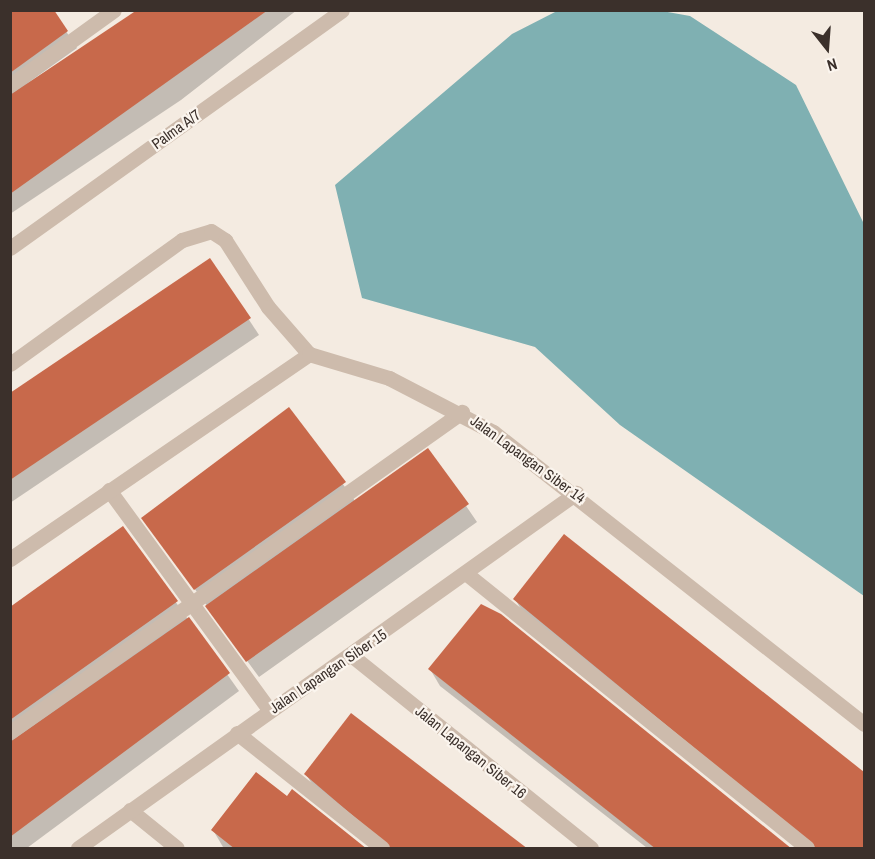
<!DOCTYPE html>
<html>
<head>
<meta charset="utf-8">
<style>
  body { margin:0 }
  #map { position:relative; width:875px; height:859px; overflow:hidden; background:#f4ebe1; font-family:"Archivo Narrow",sans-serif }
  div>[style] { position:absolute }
  .water>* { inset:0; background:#7fb0b2 }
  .shadow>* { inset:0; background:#0003 }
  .building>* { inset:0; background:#c8694b }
  .service>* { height:15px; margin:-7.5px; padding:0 7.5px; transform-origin:7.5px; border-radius:7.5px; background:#cdbbac }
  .minor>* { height:15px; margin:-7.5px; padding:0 7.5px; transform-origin:7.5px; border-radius:7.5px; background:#cdbbac }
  span { translate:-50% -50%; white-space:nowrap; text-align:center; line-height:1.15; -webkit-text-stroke:4.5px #fbf5ee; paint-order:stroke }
  .street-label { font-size:15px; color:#3b302b }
  .frame { position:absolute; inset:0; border:12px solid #3b302b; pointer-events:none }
  .north { position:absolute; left:797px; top:18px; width:60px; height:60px; -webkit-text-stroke:4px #fbf5ee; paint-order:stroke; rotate:163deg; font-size:16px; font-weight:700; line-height:24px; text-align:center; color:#3b302b }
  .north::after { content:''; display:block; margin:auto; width:21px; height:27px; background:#3b302b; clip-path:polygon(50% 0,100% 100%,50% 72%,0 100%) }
</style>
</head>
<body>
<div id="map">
  <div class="water">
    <div style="clip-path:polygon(662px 11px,690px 16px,796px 85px,864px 224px,864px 596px,620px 425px,535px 347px,362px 298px,335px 185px,512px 34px,557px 11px)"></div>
  </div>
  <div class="shadow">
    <div style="clip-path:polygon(10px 10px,52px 10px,77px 48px,25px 85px,140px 10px,297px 10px,181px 100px,10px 214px)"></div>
    <div style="clip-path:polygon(210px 260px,259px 335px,10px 503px,10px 395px)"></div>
    <div style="clip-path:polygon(289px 409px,355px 501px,428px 450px,477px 522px,259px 677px,143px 518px)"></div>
    <div style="clip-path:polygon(123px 528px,239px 691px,27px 848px,10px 848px,10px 609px)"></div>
    <div style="clip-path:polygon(564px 536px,864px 774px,864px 848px,814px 848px,525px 616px,515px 599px)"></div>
    <div style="clip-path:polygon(430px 669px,790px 848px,647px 848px,440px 686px)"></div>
    <div style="clip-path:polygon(306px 774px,521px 848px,389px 848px,316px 791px)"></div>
    <div style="clip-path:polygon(287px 798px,365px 848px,223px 847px,213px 830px)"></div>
  </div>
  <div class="building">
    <div style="clip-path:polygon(10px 10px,54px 10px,68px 31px,10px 73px)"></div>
    <div style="clip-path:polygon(137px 10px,268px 10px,10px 194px,10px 95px)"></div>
    <div style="clip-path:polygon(210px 258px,251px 318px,10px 480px,10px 393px)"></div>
    <div style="clip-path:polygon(289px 407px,346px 482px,194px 590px,141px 518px)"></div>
    <div style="clip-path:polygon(428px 448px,469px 504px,246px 662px,205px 606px)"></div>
    <div style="clip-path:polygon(123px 526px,178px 601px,10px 720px,10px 607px)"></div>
    <div style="clip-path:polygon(564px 534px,864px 772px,864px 849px,817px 849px,513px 599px)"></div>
    <div style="clip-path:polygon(481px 604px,501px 614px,792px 849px,656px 849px,428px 669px)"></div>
    <div style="clip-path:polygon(189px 617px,230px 673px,10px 837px,10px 742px)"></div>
    <div style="clip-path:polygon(351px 713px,528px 849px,392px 849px,304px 774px)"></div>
    <div style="clip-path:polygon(256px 772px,287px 796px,292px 789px,367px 849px,235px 849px,211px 830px)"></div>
  </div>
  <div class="service">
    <div style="left:10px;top:85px;width:128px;rotate:-35.8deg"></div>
    <div style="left:10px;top:364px;width:212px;rotate:-35.8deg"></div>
    <div style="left:182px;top:240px;width:30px;rotate:-17deg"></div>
    <div style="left:211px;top:231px;width:17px;rotate:33deg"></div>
    <div style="left:225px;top:240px;width:80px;rotate:57.3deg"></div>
    <div style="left:268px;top:307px;width:62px;rotate:48.9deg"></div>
    <div style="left:109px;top:490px;width:273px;rotate:53.9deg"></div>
    <div style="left:468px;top:575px;width:435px;rotate:38.8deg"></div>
    <div style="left:10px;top:732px;width:554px;rotate:-35.3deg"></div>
    <div style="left:237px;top:733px;width:185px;rotate:38.4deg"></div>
  </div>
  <div class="minor">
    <div style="left:10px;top:248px;width:408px;rotate:-35.6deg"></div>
    <div style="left:10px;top:559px;width:363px;rotate:-34.4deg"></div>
    <div style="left:309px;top:354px;width:84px;rotate:16.7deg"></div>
    <div style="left:389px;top:378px;width:117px;rotate:27.4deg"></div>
    <div style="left:493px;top:432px;width:472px;rotate:38.2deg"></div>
    <div style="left:351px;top:655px;width:308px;rotate:38.8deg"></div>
    <div style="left:130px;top:810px;width:60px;rotate:39deg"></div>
    <div style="left:78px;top:848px;width:612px;rotate:-35.48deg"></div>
  </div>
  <div class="street-label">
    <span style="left:176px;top:129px;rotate:-36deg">Palma A/7</span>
    <span style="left:528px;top:459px;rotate:36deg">Jalan Lapangan Siber 14</span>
    <span style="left:328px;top:671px;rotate:-34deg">Jalan Lapangan Siber 15</span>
    <span style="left:471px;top:752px;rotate:39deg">Jalan Lapangan Siber 16</span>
  </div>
  <div class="frame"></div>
  <div class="north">N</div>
</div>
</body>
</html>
